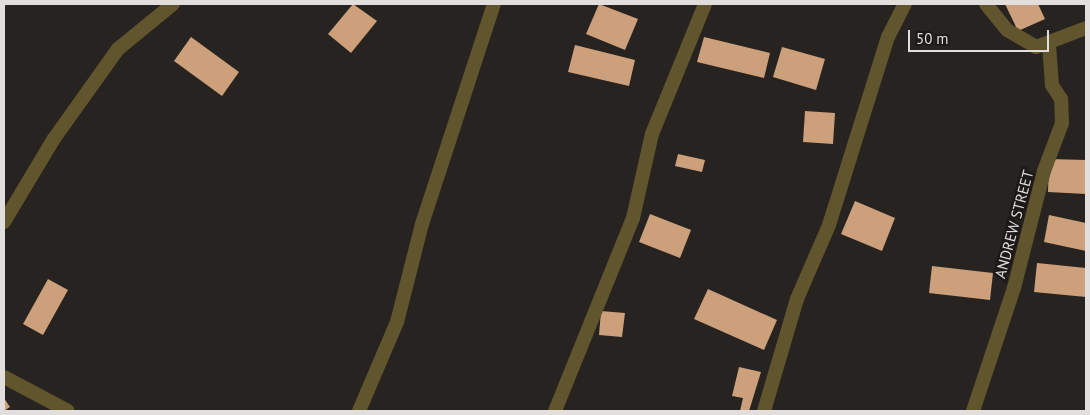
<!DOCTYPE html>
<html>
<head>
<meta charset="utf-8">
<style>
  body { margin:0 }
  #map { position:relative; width:1090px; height:415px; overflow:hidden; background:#272320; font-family:"PT Sans",sans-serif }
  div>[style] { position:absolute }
  .building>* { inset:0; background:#cca07a }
  .minor>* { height:14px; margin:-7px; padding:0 7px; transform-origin:7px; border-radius:7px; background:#60552d }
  span { translate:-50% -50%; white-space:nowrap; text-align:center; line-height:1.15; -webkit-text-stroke:5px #1d1916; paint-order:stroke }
  .street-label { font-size:15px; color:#e1dedc }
  .frame { position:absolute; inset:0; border:5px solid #e1dedc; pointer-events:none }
  .scale { position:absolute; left:908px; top:30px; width:141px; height:22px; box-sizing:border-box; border:2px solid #e1dedc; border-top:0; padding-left:6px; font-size:15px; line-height:18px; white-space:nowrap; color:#e1dedc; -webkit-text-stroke:4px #1d1916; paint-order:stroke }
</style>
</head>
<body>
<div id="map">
  <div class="building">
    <div style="clip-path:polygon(353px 4px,377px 21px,351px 53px,328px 34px)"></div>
    <div style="clip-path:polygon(599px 4px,638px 19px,625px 50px,586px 34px)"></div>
    <div style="clip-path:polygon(1005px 4px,1038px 4px,1045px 19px,1018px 31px)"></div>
    <div style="clip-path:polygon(191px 37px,239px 72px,222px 96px,174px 61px)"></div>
    <div style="clip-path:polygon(704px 37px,770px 53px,764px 78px,697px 62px)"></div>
    <div style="clip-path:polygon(575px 45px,635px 60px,629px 86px,568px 72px)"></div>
    <div style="clip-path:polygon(782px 47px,825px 59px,816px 90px,773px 77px)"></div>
    <div style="clip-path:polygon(805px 111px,835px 113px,833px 144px,803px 142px)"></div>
    <div style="clip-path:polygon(678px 154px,705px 160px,702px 172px,675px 166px)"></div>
    <div style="clip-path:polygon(1049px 159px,1086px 160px,1086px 194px,1048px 192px)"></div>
    <div style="clip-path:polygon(855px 201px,895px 218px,882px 251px,841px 234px)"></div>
    <div style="clip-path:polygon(650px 214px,691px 230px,680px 258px,639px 242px)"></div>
    <div style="clip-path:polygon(1049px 215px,1086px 223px,1086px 251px,1044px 242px)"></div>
    <div style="clip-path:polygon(1037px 263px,1086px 268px,1086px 297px,1034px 292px)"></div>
    <div style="clip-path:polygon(932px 266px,993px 273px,990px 300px,929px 293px)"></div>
    <div style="clip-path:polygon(48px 279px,68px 290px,43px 335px,23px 324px)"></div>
    <div style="clip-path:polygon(708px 289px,777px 320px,764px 350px,694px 319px)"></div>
    <div style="clip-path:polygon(601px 311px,625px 313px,622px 337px,599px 335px)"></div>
    <div style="clip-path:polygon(739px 367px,761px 372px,749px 411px,740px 411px,743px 398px,732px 396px)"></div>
    <div style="clip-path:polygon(4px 398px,10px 407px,4px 411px)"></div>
  </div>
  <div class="minor">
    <div style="left:986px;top:4px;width:33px;rotate:51deg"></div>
    <div style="left:1007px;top:30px;width:34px;rotate:30deg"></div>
    <div style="left:1036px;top:47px;width:53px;rotate:-20.8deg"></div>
    <div style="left:4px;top:222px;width:96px;rotate:-59.1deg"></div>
    <div style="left:53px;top:140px;width:112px;rotate:-54.5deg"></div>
    <div style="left:118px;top:49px;width:71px;rotate:-39.3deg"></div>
    <div style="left:4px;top:377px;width:72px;rotate:28deg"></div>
    <div style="left:359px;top:411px;width:97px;rotate:-66.9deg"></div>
    <div style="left:397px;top:322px;width:101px;rotate:-75.7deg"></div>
    <div style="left:422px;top:224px;width:231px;rotate:-71.9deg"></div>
    <div style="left:555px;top:411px;width:208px;rotate:-68deg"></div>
    <div style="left:633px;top:218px;width:86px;rotate:-77.3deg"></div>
    <div style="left:652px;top:134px;width:140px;rotate:-67.8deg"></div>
    <div style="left:764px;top:411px;width:117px;rotate:-73.6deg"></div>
    <div style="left:797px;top:299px;width:81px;rotate:-66.6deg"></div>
    <div style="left:829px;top:225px;width:197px;rotate:-72.6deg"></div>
    <div style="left:888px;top:37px;width:37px;rotate:-63deg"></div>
    <div style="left:973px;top:411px;width:130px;rotate:-71.6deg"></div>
    <div style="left:1014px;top:288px;width:121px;rotate:-75.6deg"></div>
    <div style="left:1044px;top:171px;width:51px;rotate:-69.4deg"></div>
    <div style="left:1062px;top:123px;width:24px;rotate:-92deg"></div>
    <div style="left:1061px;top:99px;width:17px;rotate:-123deg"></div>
    <div style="left:1052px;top:85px;width:40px;rotate:-94.3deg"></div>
  </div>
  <div class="street-label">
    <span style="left:1014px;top:224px;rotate:-75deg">ANDREW STREET</span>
  </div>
  <div class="frame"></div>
  <div class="scale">50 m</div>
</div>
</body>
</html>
